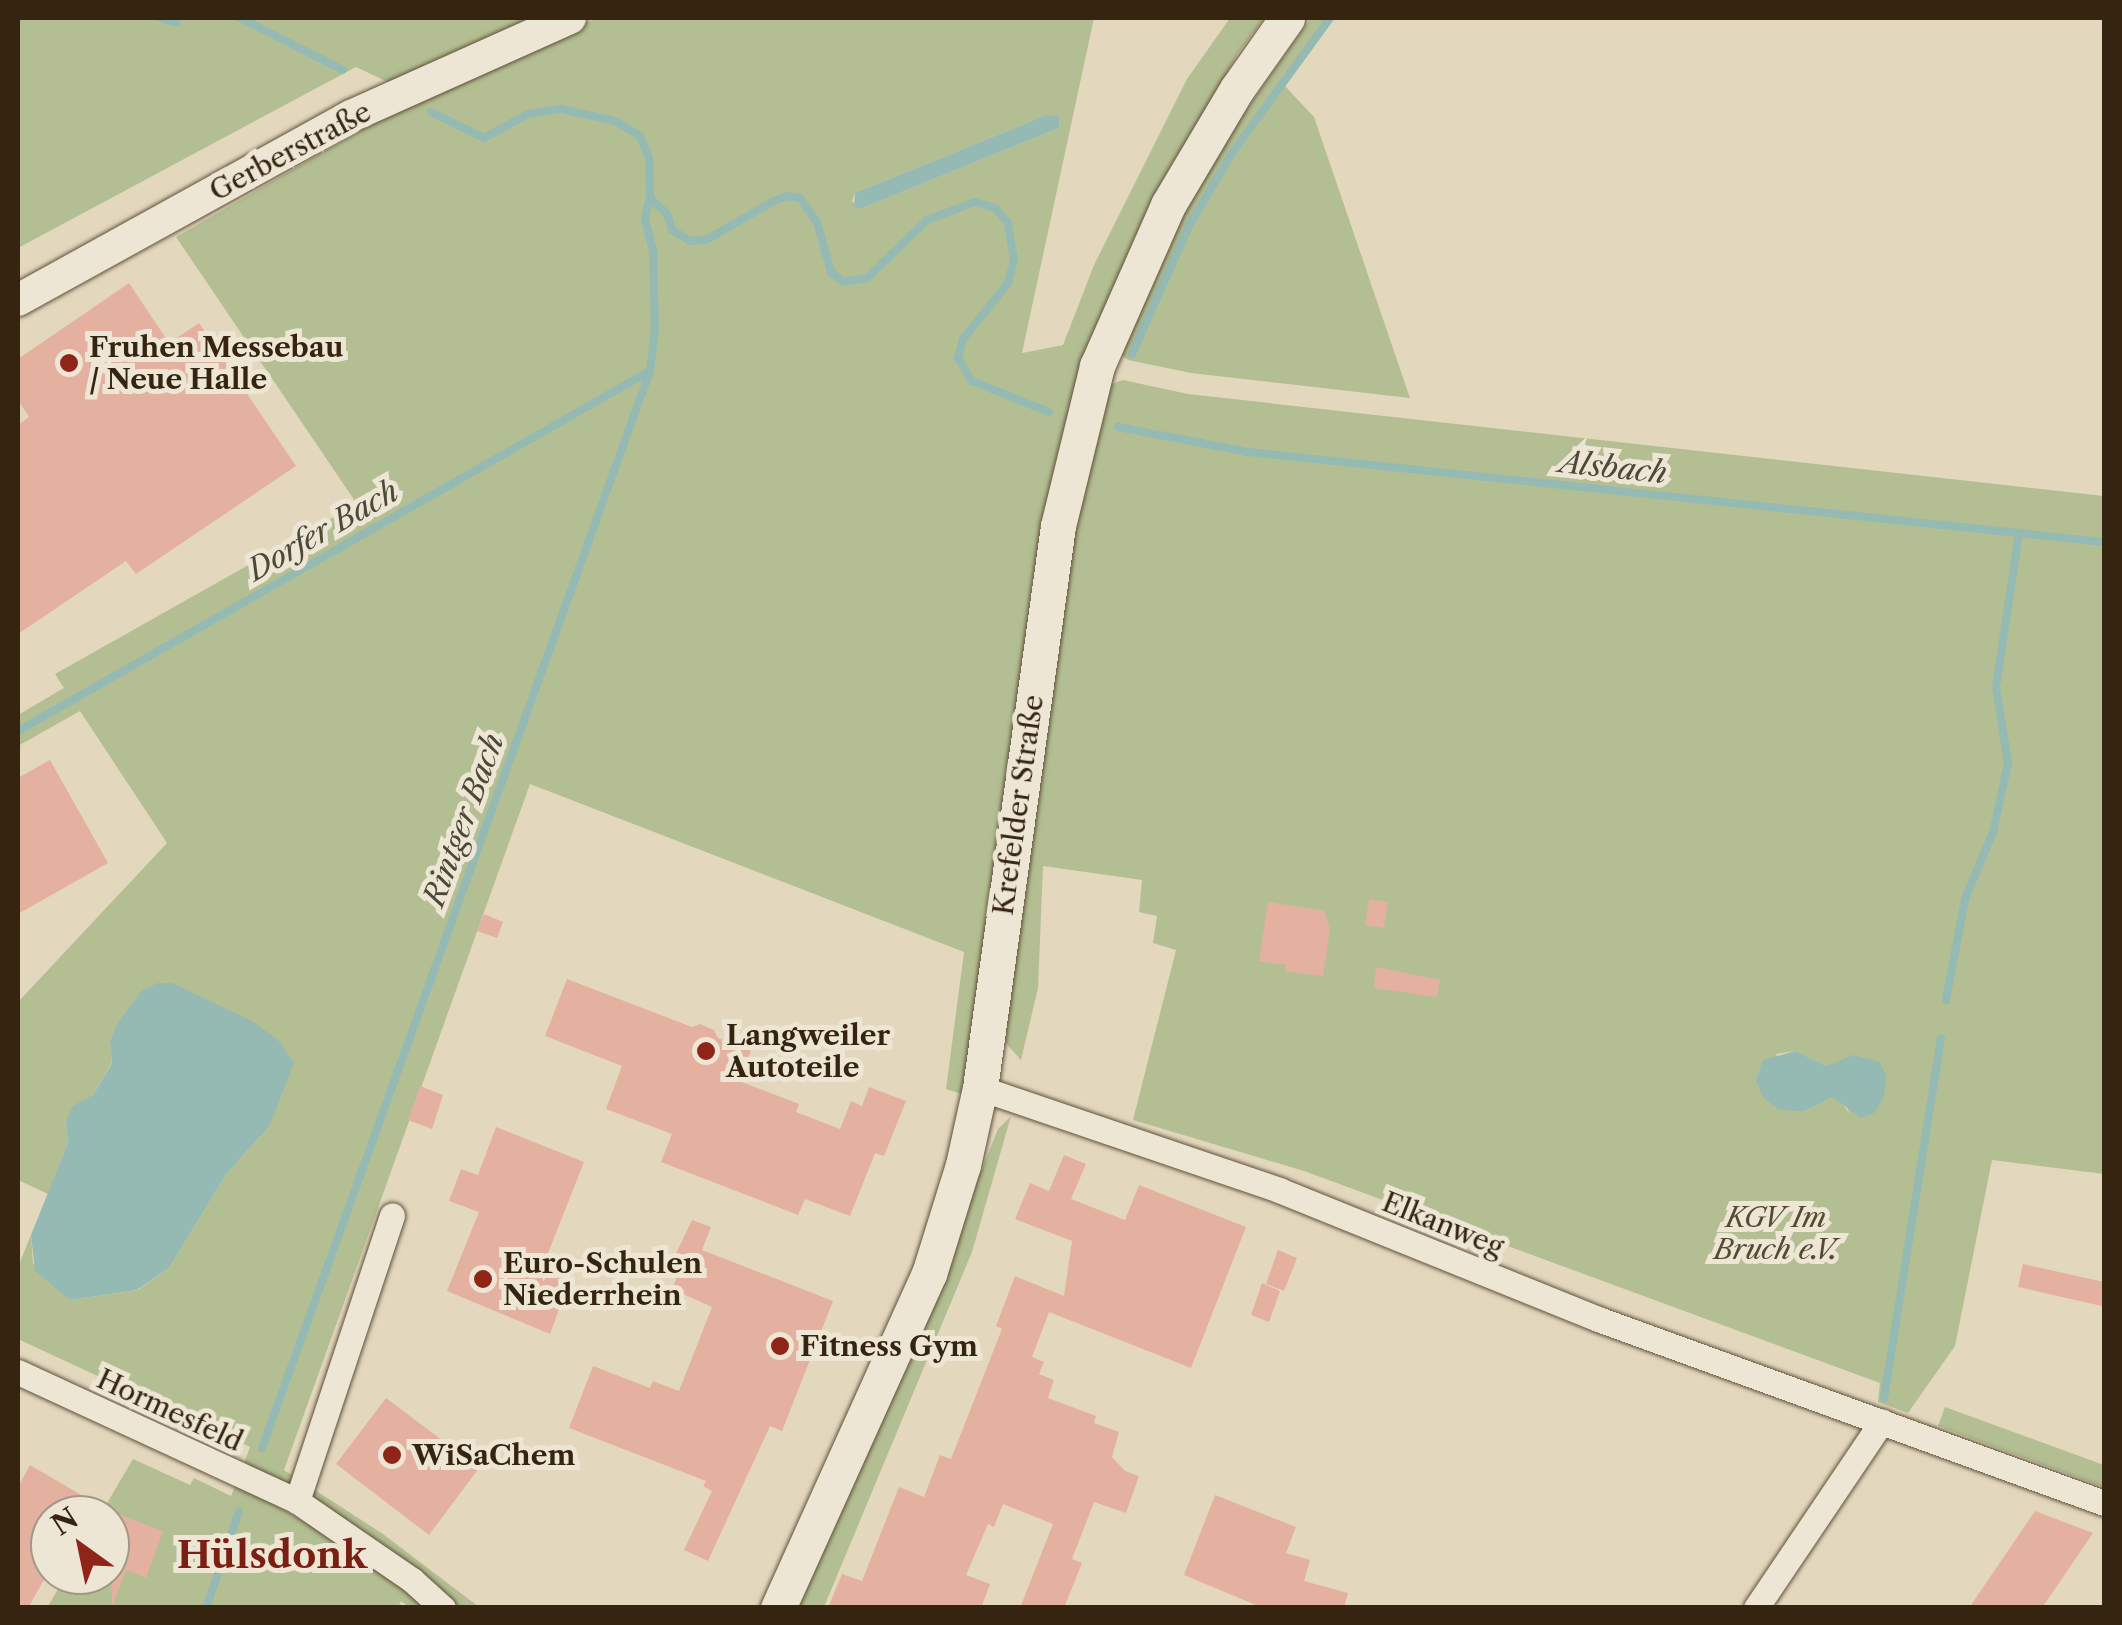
<!DOCTYPE html>
<html>
<head>
<meta charset="utf-8">
<style>
  body { margin:0 }
  #map { position:relative; width:2122px; height:1625px; overflow:hidden; background:#e3d8bd; font-family:"Libre Caslon Text",serif }
  div>[style] { position:absolute }
  .green>* { inset:0; background:#b3bf92 }
  .water>* { inset:0; background:#95b9b3 }
  .stream>* { height:8px; margin:-4px; padding:0 4px; transform-origin:4px; border-radius:4px; background:#95b9b3 }
  .building>* { inset:0; background:#e4b1a0 }
  .roads { filter:drop-shadow(0 0 2px #60513b) drop-shadow(0 0 2px #60513b) }
  .minor>* { height:25px; margin:-12.5px; padding:0 12.5px; transform-origin:12.5px; border-radius:12.5px; background:#ede6d4 }
  .tertiary>* { height:32px; margin:-16px; padding:0 16px; transform-origin:16px; border-radius:16px; background:#ede6d4 }
  .secondary>* { height:35px; margin:-17.5px; padding:0 17.5px; transform-origin:17.5px; border-radius:17.5px; background:#ede6d4 }
  .dots>* { width:28px; height:28px; translate:-50% -50%; box-sizing:border-box; border:5px solid #ede6d4; border-radius:50% }
  span { translate:-50% -50%; white-space:nowrap; text-align:center; line-height:1.15; -webkit-text-stroke:10px #ede6d4; paint-order:stroke }
  .street-label { font-size:28px; color:#352410 }
  .poi-label { font-size:28px; color:#352410; font-weight:700 }
  .left { translate:0 -50%; text-align:left }
  .park-label { font-size:28px; color:#544b30; font-style:italic }
  .water-label { font-size:30px; color:#4d4939; font-style:italic }
  .district-label { font-size:38px; color:#7a1f14; font-weight:700 }
  .frame { position:absolute; inset:0; border:20px solid #352410; pointer-events:none }
  .north { position:absolute; left:30px; top:1495px; width:100px; height:100px; box-sizing:border-box; background:#ede6d4; border:2px solid #a39886; border-radius:50%; rotate:327deg; font-size:28px; font-weight:700; line-height:40px; text-align:center; color:#352410 }
  .north::after { content:''; display:block; margin:auto; width:35px; height:45px; background:#8f2418; clip-path:polygon(50% 0,100% 100%,50% 72%,0 100%) }
</style>
</head>
<body>
<div id="map">
  <div class="green">
    <div style="clip-path:polygon(18px 18px,531px 18px,392px 84px,356px 67px,18px 248px)"></div>
    <div style="clip-path:polygon(evenodd,597px 18px,1094px 18px,1022px 353px,1063px 345px,1094px 265px,1187px 79px,1230px 18px,1264px 18px,1238px 53px,1155px 200px,1067px 427px,1032px 584px,1007px 806px,962px 1094px,946px 1089px,964px 952px,530px 784px,284px 1470px,383px 1534px,479px 1607px,459px 1607px,398px 1557px,243px 1466px,250px 1447px,18px 1339px,18px 1267px,31px 1235px,33px 1263px,70px 1300px,138px 1290px,169px 1268px,227px 1173px,269px 1127px,110px 1042px,112px 1062px,93px 1095px,66px 1121px,68px 1143px,48px 1194px,18px 1180px,18px 1002px,167px 843px,80px 711px,18px 746px,18px 715px,64px 688px,55px 674px,357px 504px,176px 237px,419px 97px,597px 18px,1046px 115px,1059px 128px,860px 209px,852px 201px,855px 193px,1046px 115px)"></div>
    <div style="clip-path:polygon(1311px 18px,1334px 18px,1284px 85px,1314px 117px,1410px 398px,1191px 373px,1128px 360px,1119px 353px,1179px 222px,1228px 136px)"></div>
    <div style="clip-path:polygon(evenodd,1123px 380px,1188px 394px,2104px 496px,2104px 1174px,1992px 1160px,1955px 1346px,1908px 1413px,1878px 1402px,1880px 1383px,1304px 1171px,1133px 1120px,1176px 950px,1153px 943px,1157px 916px,1139px 912px,1142px 880px,1043px 866px,1038px 988px,1021px 1060px,1002px 1039px,1048px 640px,1095px 433px,1112px 384px,1123px 380px,1795px 1051px,1827px 1066px,1850px 1114px,1839px 1099px,1832px 1096px,1804px 1111px,1776px 1054px,1795px 1051px)"></div>
    <div style="clip-path:polygon(1011px 1116px,972px 1252px,824px 1607px,792px 1608px,915px 1337px,998px 1129px)"></div>
    <div style="clip-path:polygon(1945px 1407px,2104px 1465px,2104px 1487px,1938px 1426px)"></div>
    <div style="clip-path:polygon(133px 1459px,190px 1485px,194px 1478px,231px 1496px,236px 1484px,259px 1495px,335px 1540px,430px 1607px,409px 1607px,401px 1601px,398px 1608px,47px 1608px,66px 1575px,110px 1575px,110px 1515px,100px 1515px)"></div>
  </div>
  <div class="water">
    <div style="clip-path:polygon(1046px 115px,1059px 116px,1059px 128px,860px 209px,854px 206px,855px 193px)"></div>
    <div style="clip-path:polygon(158px 983px,172px 983px,252px 1021px,278px 1040px,294px 1063px,269px 1127px,227px 1173px,169px 1268px,137px 1290px,70px 1300px,35px 1271px,31px 1235px,68px 1143px,66px 1121px,73px 1106px,93px 1095px,112px 1063px,110px 1042px,117px 1024px,142px 990px)"></div>
    <div style="clip-path:polygon(1795px 1051px,1827px 1066px,1853px 1055px,1880px 1062px,1886px 1076px,1884px 1097px,1874px 1113px,1861px 1118px,1832px 1097px,1804px 1111px,1779px 1110px,1763px 1097px,1756px 1081px,1763px 1060px)"></div>
  </div>
  <div class="stream">
    <div style="left:160px;top:18px;width:17px;rotate:17deg"></div>
    <div style="left:240px;top:18px;width:115px;rotate:26.8deg"></div>
    <div style="left:431px;top:112px;width:59px;rotate:26.1deg"></div>
    <div style="left:484px;top:138px;width:50px;rotate:-28.6deg"></div>
    <div style="left:528px;top:114px;width:33px;rotate:-9deg"></div>
    <div style="left:561px;top:109px;width:55px;rotate:12.5deg"></div>
    <div style="left:615px;top:121px;width:29px;rotate:31deg"></div>
    <div style="left:640px;top:136px;width:24px;rotate:68deg"></div>
    <div style="left:649px;top:158px;width:40px;rotate:88.6deg"></div>
    <div style="left:650px;top:198px;width:23px;rotate:43deg"></div>
    <div style="left:667px;top:214px;width:17px;rotate:73deg"></div>
    <div style="left:672px;top:230px;width:21px;rotate:31deg"></div>
    <div style="left:690px;top:241px;width:16px;rotate:-4deg"></div>
    <div style="left:706px;top:240px;width:76px;rotate:-29.9deg"></div>
    <div style="left:772px;top:202px;width:15px;rotate:-23deg"></div>
    <div style="left:786px;top:196px;width:14px;rotate:8deg"></div>
    <div style="left:800px;top:198px;width:29px;rotate:55deg"></div>
    <div style="left:817px;top:222px;width:52px;rotate:74.4deg"></div>
    <div style="left:831px;top:272px;width:16px;rotate:38deg"></div>
    <div style="left:844px;top:282px;width:23px;rotate:-10deg"></div>
    <div style="left:867px;top:278px;width:83px;rotate:-44deg"></div>
    <div style="left:927px;top:220px;width:51px;rotate:-20.6deg"></div>
    <div style="left:975px;top:202px;width:21px;rotate:17deg"></div>
    <div style="left:995px;top:208px;width:20px;rotate:49deg"></div>
    <div style="left:1008px;top:223px;width:37px;rotate:81deg"></div>
    <div style="left:1014px;top:260px;width:24px;rotate:105deg"></div>
    <div style="left:1008px;top:283px;width:72px;rotate:128.8deg"></div>
    <div style="left:963px;top:339px;width:20px;rotate:105deg"></div>
    <div style="left:958px;top:358px;width:27px;rotate:59deg"></div>
    <div style="left:972px;top:381px;width:83px;rotate:21.9deg"></div>
    <div style="left:1132px;top:354px;width:142px;rotate:-66deg"></div>
    <div style="left:1190px;top:224px;width:82px;rotate:-59.4deg"></div>
    <div style="left:1232px;top:153px;width:167px;rotate:-54deg"></div>
    <div style="left:1118px;top:427px;width:132px;rotate:10.9deg"></div>
    <div style="left:1248px;top:452px;width:861px;rotate:6deg"></div>
    <div style="left:18px;top:731px;width:725px;rotate:-29.68deg"></div>
    <div style="left:1946px;top:1000px;width:103px;rotate:-79.3deg"></div>
    <div style="left:1965px;top:899px;width:73px;rotate:-67.3deg"></div>
    <div style="left:1993px;top:832px;width:71px;rotate:-77.7deg"></div>
    <div style="left:2008px;top:763px;width:77px;rotate:-99deg"></div>
    <div style="left:1996px;top:687px;width:156px;rotate:-81.5deg"></div>
    <div style="left:1884px;top:1398px;width:364px;rotate:-81deg"></div>
    <div style="left:262px;top:1448px;width:1145px;rotate:-70.19deg"></div>
    <div style="left:650px;top:371px;width:42px;rotate:-83.2deg"></div>
    <div style="left:655px;top:329px;width:78px;rotate:-91.5deg"></div>
    <div style="left:653px;top:251px;width:33px;rotate:-104deg"></div>
    <div style="left:645px;top:219px;width:22px;rotate:-77deg"></div>
    <div style="left:206px;top:1608px;width:102px;rotate:-71.2deg"></div>
  </div>
  <div class="building">
    <div style="clip-path:polygon(129px 283px,169px 343px,199px 323px,296px 466px,136px 574px,126px 561px,18px 634px,18px 425px,29px 417px,18px 400px,18px 359px)"></div>
    <div style="clip-path:polygon(50px 760px,108px 863px,18px 914px,18px 778px)"></div>
    <div style="clip-path:polygon(1369px 899px,1388px 902px,1384px 928px,1365px 925px)"></div>
    <div style="clip-path:polygon(1268px 902px,1324px 911px,1330px 929px,1323px 976px,1285px 971px,1286px 965px,1259px 961px)"></div>
    <div style="clip-path:polygon(484px 914px,503px 922px,497px 938px,477px 931px)"></div>
    <div style="clip-path:polygon(1376px 967px,1440px 980px,1437px 997px,1374px 988px)"></div>
    <div style="clip-path:polygon(567px 979px,692px 1027px,700px 1024px,714px 1030px,718px 1038px,751px 1051px,739px 1081px,799px 1104px,796px 1112px,840px 1129px,851px 1101px,862px 1106px,869px 1087px,906px 1101px,884px 1156px,875px 1153px,850px 1216px,805px 1199px,798px 1215px,661px 1162px,672px 1134px,606px 1109px,622px 1066px,545px 1036px)"></div>
    <div style="clip-path:polygon(420px 1086px,443px 1095px,432px 1129px,408px 1120px)"></div>
    <div style="clip-path:polygon(496px 1127px,584px 1162px,541px 1271px,569px 1282px,550px 1334px,447px 1291px,479px 1212px,449px 1201px,461px 1169px,478px 1175px)"></div>
    <div style="clip-path:polygon(1064px 1155px,1086px 1164px,1071px 1199px,1125px 1220px,1139px 1185px,1246px 1227px,1191px 1368px,1049px 1312px,1032px 1357px,1044px 1362px,1039px 1374px,1054px 1380px,1048px 1398px,1096px 1416px,1094px 1423px,1119px 1432px,1112px 1457px,1125px 1471px,1139px 1476px,1126px 1513px,1094px 1502px,1072px 1559px,1082px 1563px,1064px 1608px,1020px 1608px,1053px 1524px,1003px 1504px,994px 1527px,988px 1524px,966px 1575px,990px 1584px,981px 1608px,828px 1608px,842px 1574px,862px 1581px,899px 1487px,924px 1497px,940px 1455px,951px 1459px,1002px 1329px,996px 1326px,1015px 1276px,1064px 1296px,1072px 1241px,1015px 1219px,1030px 1183px,1049px 1191px)"></div>
    <div style="clip-path:polygon(692px 1220px,711px 1227px,702px 1250px,833px 1301px,782px 1431px,770px 1426px,708px 1561px,684px 1550px,712px 1491px,703px 1486px,706px 1481px,569px 1428px,593px 1366px,650px 1388px,653px 1381px,679px 1391px,712px 1307px,672px 1289px,680px 1270px,670px 1266px)"></div>
    <div style="clip-path:polygon(1278px 1250px,1297px 1258px,1284px 1291px,1266px 1284px)"></div>
    <div style="clip-path:polygon(2023px 1264px,2104px 1282px,2102px 1306px,2018px 1287px)"></div>
    <div style="clip-path:polygon(1262px 1283px,1280px 1291px,1269px 1322px,1251px 1315px)"></div>
    <div style="clip-path:polygon(386px 1398px,479px 1468px,429px 1535px,336px 1464px)"></div>
    <div style="clip-path:polygon(30px 1465px,90px 1500px,81px 1515px,50px 1515px,50px 1569px,28px 1608px,18px 1608px,18px 1487px)"></div>
    <div style="clip-path:polygon(1215px 1495px,1296px 1527px,1286px 1553px,1310px 1560px,1304px 1581px,1348px 1593px,1344px 1608px,1263px 1608px,1184px 1575px)"></div>
    <div style="clip-path:polygon(110px 1511px,163px 1531px,146px 1578px,126px 1570px,112px 1607px)"></div>
    <div style="clip-path:polygon(2035px 1511px,2093px 1533px,2042px 1608px,1969px 1608px)"></div>
  </div>
  <div class="roads">
    <div class="minor">
      <div style="left:980px;top:1088px;width:316px;rotate:18.8deg"></div>
      <div style="left:1279px;top:1190px;width:344px;rotate:22deg"></div>
      <div style="left:1598px;top:1319px;width:538px;rotate:19.98deg"></div>
      <div style="left:18px;top:1372px;width:307px;rotate:24.8deg"></div>
      <div style="left:297px;top:1501px;width:140px;rotate:34.5deg"></div>
      <div style="left:412px;top:1580px;width:42px;rotate:42.1deg"></div>
      <div style="left:297px;top:1501px;width:301px;rotate:-71.6deg"></div>
      <div style="left:1756px;top:1608px;width:225px;rotate:-56deg"></div>
    </div>
    <div class="tertiary">
      <div style="left:18px;top:300px;width:380px;rotate:-28.9deg"></div>
      <div style="left:351px;top:116px;width:240px;rotate:-24.1deg"></div>
    </div>
    <div class="secondary">
      <div style="left:778px;top:1608px;width:367px;rotate:-65.7deg"></div>
      <div style="left:929px;top:1274px;width:114px;rotate:-72.7deg"></div>
      <div style="left:963px;top:1165px;width:79px;rotate:-77.6deg"></div>
      <div style="left:980px;top:1088px;width:567px;rotate:-82.1deg"></div>
      <div style="left:1058px;top:526px;width:165px;rotate:-76.3deg"></div>
      <div style="left:1097px;top:366px;width:176px;rotate:-66.2deg"></div>
      <div style="left:1168px;top:205px;width:135px;rotate:-59.3deg"></div>
      <div style="left:1237px;top:89px;width:87px;rotate:-54.8deg"></div>
    </div>
  </div>
  <div class="dots">
    <div style="left:69px;top:363px;background:#8f2418"></div>
    <div style="left:706px;top:1051px;background:#8f2418"></div>
    <div style="left:483px;top:1279px;background:#8f2418"></div>
    <div style="left:780px;top:1346px;background:#8f2418"></div>
    <div style="left:392px;top:1455px;background:#8f2418"></div>
  </div>
  <div class="street-label">
    <span style="left:290px;top:151px;rotate:-28deg">Gerberstraße</span>
    <span style="left:1018px;top:805px;rotate:-82deg">Krefelder Straße</span>
    <span style="left:1443px;top:1224px;rotate:22deg">Elkanweg</span>
    <span style="left:170px;top:1410px;rotate:25deg">Hormesfeld</span>
  </div>
  <div class="poi-label">
    <span class="left" style="left:89px;top:363px">Fruhen Messebau<br>/ Neue Halle</span>
    <span class="left" style="left:726px;top:1051px">Langweiler<br>Autoteile</span>
    <span class="left" style="left:503px;top:1279px">Euro-Schulen<br>Niederrhein</span>
    <span class="left" style="left:800px;top:1346px">Fitness Gym</span>
    <span class="left" style="left:412px;top:1455px">WiSaChem</span>
  </div>
  <div class="park-label">
    <span style="left:1776px;top:1233px">KGV Im<br>Bruch e.V.</span>
  </div>
  <div class="water-label">
    <span style="left:1613px;top:468px;rotate:6deg">Alsbach</span>
    <span style="left:323px;top:531px;rotate:-30deg">Dorfer Bach</span>
    <span style="left:464px;top:820px;rotate:-70deg">Rintger Bach</span>
  </div>
  <div class="district-label">
    <span style="left:272px;top:1555px">Hülsdonk</span>
  </div>
  <div class="frame"></div>
  <div class="north">N</div>
</div>
</body>
</html>
